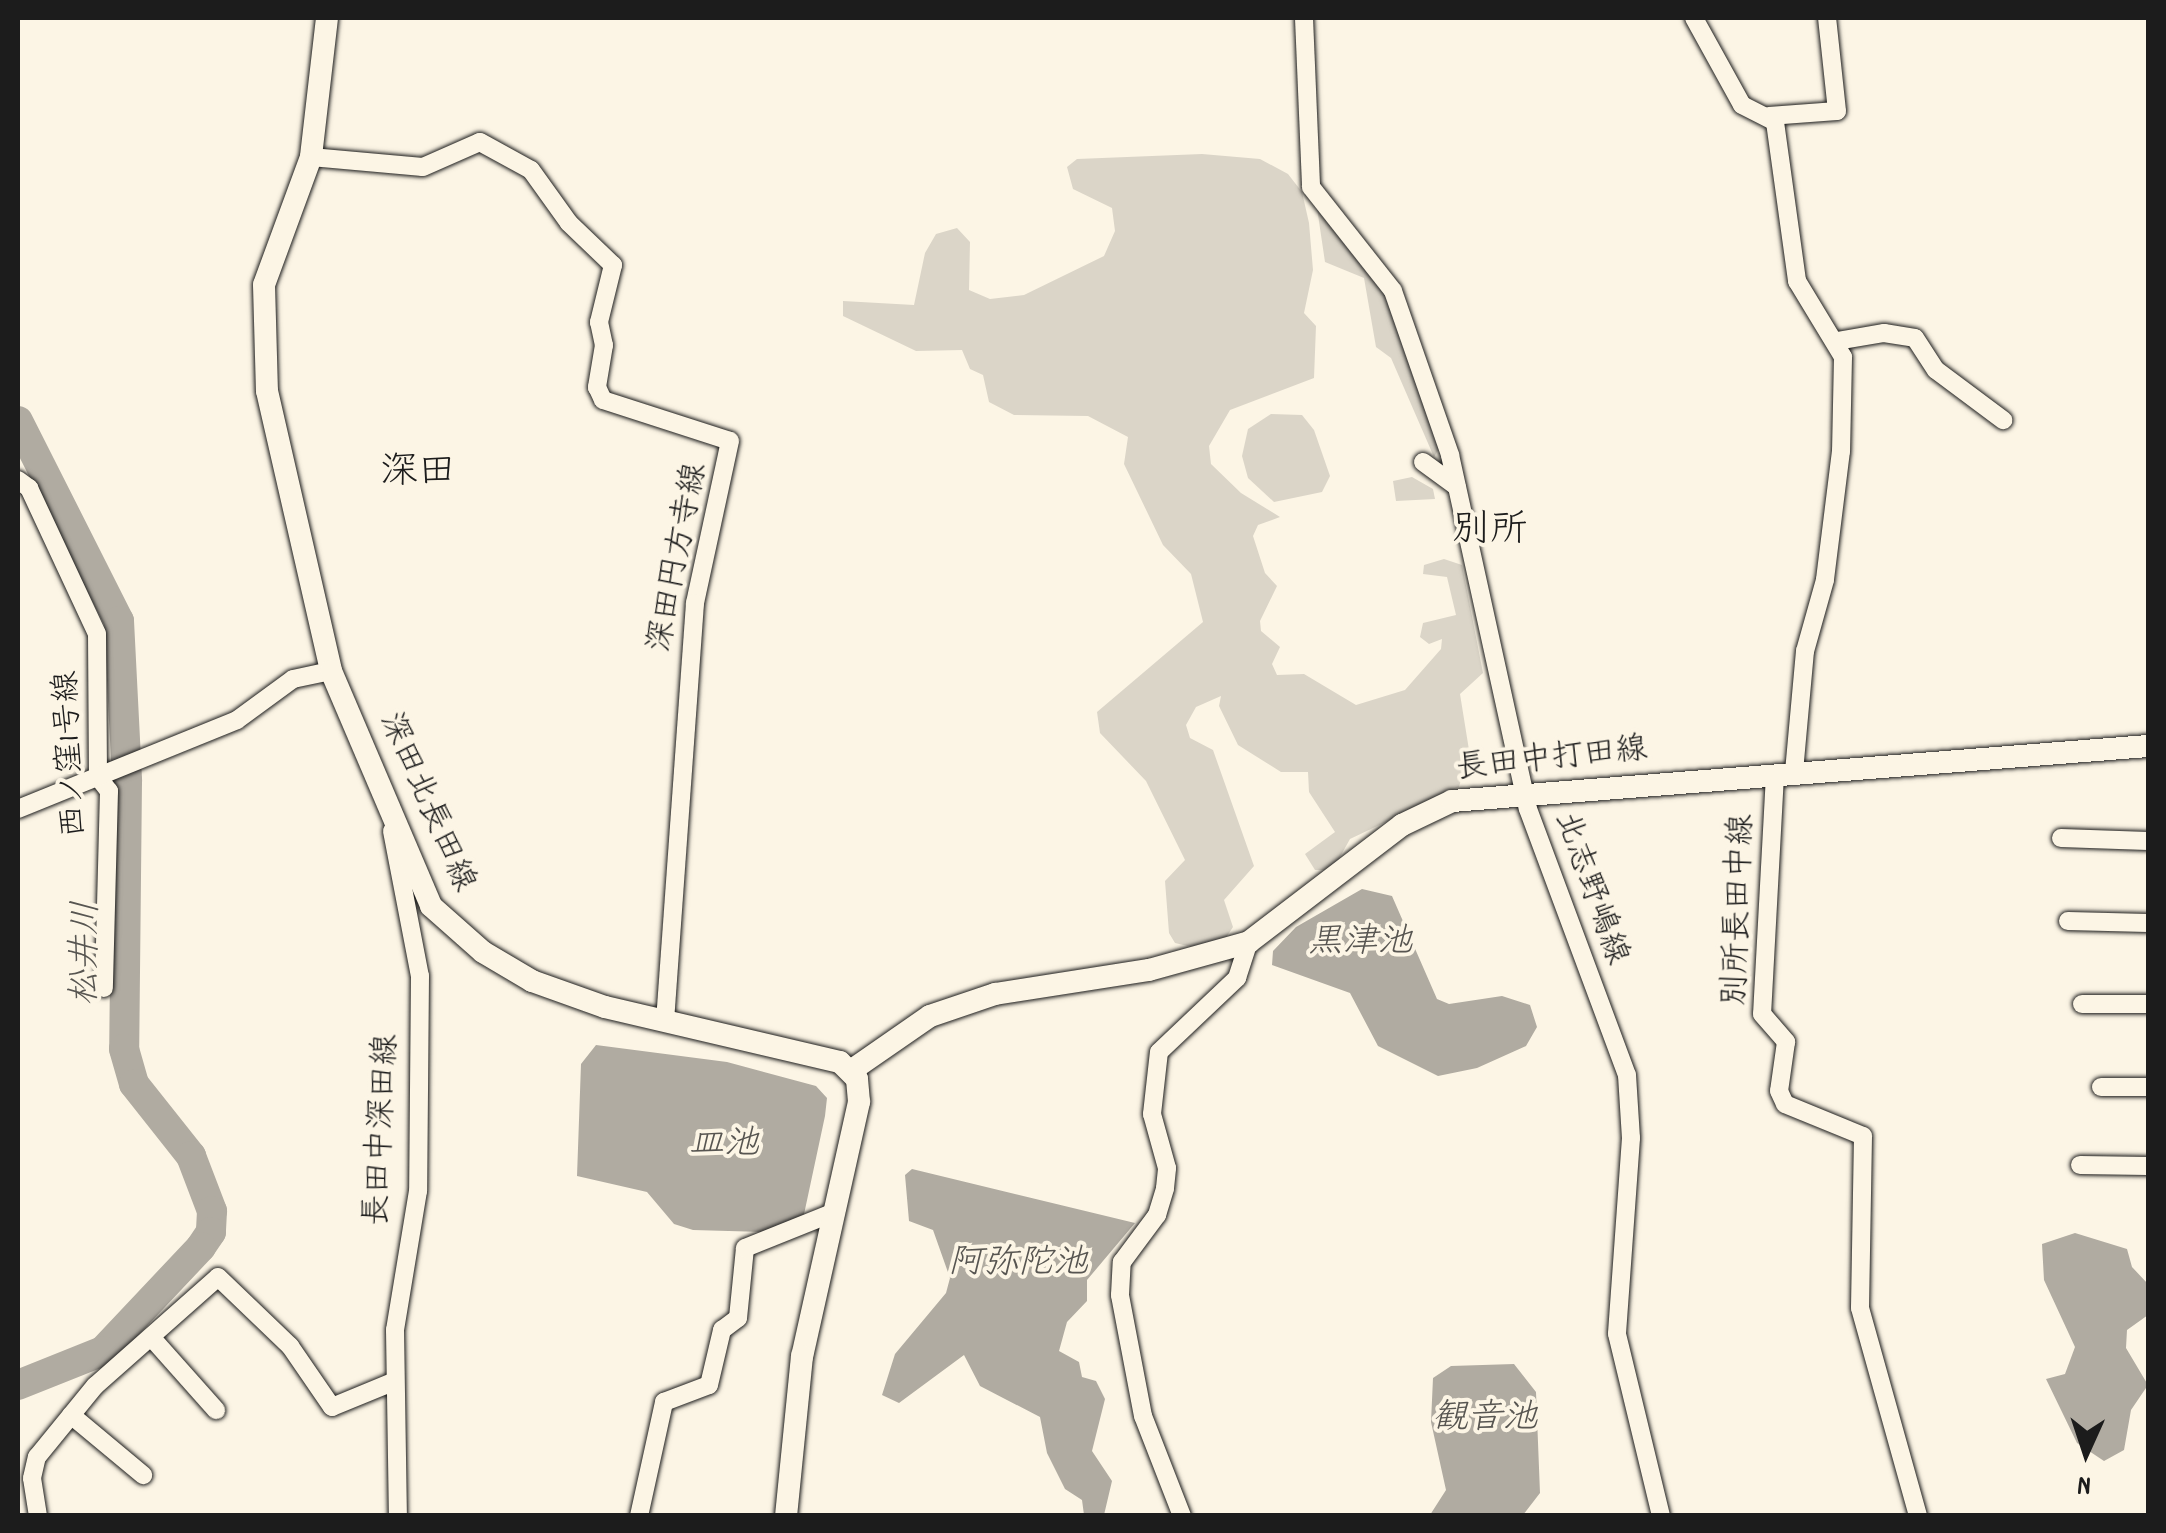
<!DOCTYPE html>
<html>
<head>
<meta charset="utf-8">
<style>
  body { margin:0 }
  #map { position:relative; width:2166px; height:1533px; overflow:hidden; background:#fcf5e5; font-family:Dekko,"Klee One",sans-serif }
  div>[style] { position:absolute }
  .green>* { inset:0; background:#dbd5c8 }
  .water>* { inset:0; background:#b0aba1 }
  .river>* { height:30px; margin:-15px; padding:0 15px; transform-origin:15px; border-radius:15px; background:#b0aba1 }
  .roads { filter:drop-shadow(0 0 2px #1c1c1c) drop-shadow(0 0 2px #1c1c1c) }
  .minor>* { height:18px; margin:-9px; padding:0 9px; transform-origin:9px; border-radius:9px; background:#fcf5e5 }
  .tertiary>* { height:22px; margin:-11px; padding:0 11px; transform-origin:11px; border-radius:11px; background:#fcf5e5 }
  span { translate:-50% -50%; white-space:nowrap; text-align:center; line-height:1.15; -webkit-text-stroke:8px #fcf5e5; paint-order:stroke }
  .street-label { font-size:32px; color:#1c1c1c }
  .water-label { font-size:35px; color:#575551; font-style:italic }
  .quarter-label { font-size:38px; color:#1c1c1c }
  .frame { position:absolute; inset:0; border:20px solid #1c1c1c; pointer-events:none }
  .north { position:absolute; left:2036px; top:1403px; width:100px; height:100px; -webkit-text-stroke:8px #fcf5e5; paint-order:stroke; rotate:183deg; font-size:28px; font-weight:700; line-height:40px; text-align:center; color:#1c1c1c }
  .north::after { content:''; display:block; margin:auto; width:35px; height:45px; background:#1c1c1c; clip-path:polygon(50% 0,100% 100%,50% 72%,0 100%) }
</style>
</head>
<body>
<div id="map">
  <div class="green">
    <div style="clip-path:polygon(1202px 154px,1260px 159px,1288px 174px,1302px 192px,1309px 223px,1313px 270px,1304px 313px,1316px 326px,1314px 378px,1230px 410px,1209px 446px,1211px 464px,1241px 493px,1280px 517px,1258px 525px,1253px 536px,1265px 573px,1277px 586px,1260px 621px,1261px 631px,1280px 647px,1272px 664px,1277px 675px,1304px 674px,1356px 705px,1405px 690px,1441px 649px,1442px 639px,1429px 644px,1420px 637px,1423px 623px,1456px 615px,1447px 577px,1423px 574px,1424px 565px,1444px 559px,1462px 565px,1483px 673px,1460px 694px,1469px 750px,1459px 787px,1350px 839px,1336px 864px,1324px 870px,1315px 870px,1305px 854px,1335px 832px,1309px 792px,1308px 772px,1281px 772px,1238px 745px,1219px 706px,1221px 696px,1196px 707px,1186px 725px,1190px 738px,1213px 750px,1254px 866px,1224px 900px,1233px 927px,1223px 942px,1201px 949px,1175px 943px,1169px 933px,1165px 881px,1185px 860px,1146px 781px,1100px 733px,1097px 712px,1203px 622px,1191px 574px,1163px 545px,1124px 464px,1128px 437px,1088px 416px,1014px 415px,989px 402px,983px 375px,970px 369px,962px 350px,916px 351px,843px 316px,843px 301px,914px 305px,925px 253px,936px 234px,957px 228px,970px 242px,969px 290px,990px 299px,1024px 295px,1104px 256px,1115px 231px,1112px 208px,1073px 189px,1067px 167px,1077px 159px)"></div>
    <div style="clip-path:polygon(1317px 208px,1387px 291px,1440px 447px,1434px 457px,1391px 358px,1376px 347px,1364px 278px,1325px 262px)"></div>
    <div style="clip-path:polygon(1271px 414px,1302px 415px,1314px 430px,1330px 476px,1322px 492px,1274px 502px,1248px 478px,1242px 456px,1248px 429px)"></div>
    <div style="clip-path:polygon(1412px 477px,1433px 489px,1435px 499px,1396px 501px,1393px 481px)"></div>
  </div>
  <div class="water">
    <div style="clip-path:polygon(1362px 889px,1392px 896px,1437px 999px,1449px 1004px,1502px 996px,1530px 1005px,1537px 1027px,1526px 1046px,1477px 1068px,1438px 1076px,1378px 1046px,1350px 993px,1272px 965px,1273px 951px,1296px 927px)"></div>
    <div style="clip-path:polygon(596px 1045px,727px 1062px,816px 1086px,827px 1098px,825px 1116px,803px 1219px,765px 1232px,693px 1230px,674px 1224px,647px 1192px,577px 1176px,581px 1064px)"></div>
    <div style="clip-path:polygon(912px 1169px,1135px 1223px,1087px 1280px,1087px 1301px,1067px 1322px,1059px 1351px,1079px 1362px,1082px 1377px,1096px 1381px,1105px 1399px,1092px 1451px,1112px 1481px,1104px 1515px,1084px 1515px,1082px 1500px,1065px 1489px,1047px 1453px,1040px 1417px,980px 1386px,964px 1355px,899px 1403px,882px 1395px,895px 1354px,946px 1293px,950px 1278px,933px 1230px,909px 1221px,905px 1175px)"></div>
    <div style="clip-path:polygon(2075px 1233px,2127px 1249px,2132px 1267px,2148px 1284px,2148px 1315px,2127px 1330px,2126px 1348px,2148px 1385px,2131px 1410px,2124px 1450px,2104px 1461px,2077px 1443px,2046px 1379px,2065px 1374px,2075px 1347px,2044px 1280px,2042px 1244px)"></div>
    <div style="clip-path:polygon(1514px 1364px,1536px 1392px,1540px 1493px,1523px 1515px,1430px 1515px,1446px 1490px,1431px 1422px,1433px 1378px,1451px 1366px)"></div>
  </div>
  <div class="river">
    <div style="left:18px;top:421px;width:224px;rotate:63.2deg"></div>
    <div style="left:119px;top:621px;width:160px;rotate:87.1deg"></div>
    <div style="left:127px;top:781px;width:268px;rotate:90.6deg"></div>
    <div style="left:124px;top:1049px;width:36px;rotate:74deg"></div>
    <div style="left:134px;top:1084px;width:92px;rotate:51.6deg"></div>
    <div style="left:191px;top:1156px;width:59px;rotate:69.1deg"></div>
    <div style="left:212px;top:1211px;width:21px;rotate:93deg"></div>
    <div style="left:211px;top:1232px;width:18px;rotate:124deg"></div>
    <div style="left:201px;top:1247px;width:143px;rotate:133.3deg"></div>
    <div style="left:103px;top:1351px;width:92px;rotate:158.2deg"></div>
  </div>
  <div class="roads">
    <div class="minor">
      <div style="left:1304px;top:18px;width:169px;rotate:87.6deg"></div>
      <div style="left:1311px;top:187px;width:132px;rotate:51.7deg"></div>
      <div style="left:1393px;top:291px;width:174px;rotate:70.8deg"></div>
      <div style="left:1450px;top:455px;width:362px;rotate:77.6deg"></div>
      <div style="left:1528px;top:809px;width:284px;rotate:69.6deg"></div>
      <div style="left:1627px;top:1075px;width:63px;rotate:86.4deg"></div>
      <div style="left:1631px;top:1138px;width:196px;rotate:94.1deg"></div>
      <div style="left:1617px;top:1334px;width:187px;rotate:76.4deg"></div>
      <div style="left:1694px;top:18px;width:99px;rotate:61.1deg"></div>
      <div style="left:1742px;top:105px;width:37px;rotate:27deg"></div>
      <div style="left:1775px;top:122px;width:161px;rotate:82.1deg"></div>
      <div style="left:1797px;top:281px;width:89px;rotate:58.8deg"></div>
      <div style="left:1843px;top:357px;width:94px;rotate:91.2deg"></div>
      <div style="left:1841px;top:451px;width:130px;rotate:97.1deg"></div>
      <div style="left:1825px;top:580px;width:74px;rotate:105.7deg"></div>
      <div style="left:1805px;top:651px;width:122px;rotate:95.2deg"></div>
      <div style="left:1769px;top:116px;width:68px;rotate:-4.2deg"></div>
      <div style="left:1837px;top:111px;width:94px;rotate:-96.1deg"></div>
      <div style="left:311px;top:157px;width:112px;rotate:5.1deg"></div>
      <div style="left:423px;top:167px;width:62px;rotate:-23.7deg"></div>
      <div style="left:480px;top:142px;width:58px;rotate:28.8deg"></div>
      <div style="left:531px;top:170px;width:65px;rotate:54.4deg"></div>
      <div style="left:569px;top:223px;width:61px;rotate:43.7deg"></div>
      <div style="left:613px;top:265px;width:59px;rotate:103.8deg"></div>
      <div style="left:599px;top:322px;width:24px;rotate:78deg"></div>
      <div style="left:604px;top:345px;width:43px;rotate:99.5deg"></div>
      <div style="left:597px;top:387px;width:14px;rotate:65deg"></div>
      <div style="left:603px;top:400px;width:133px;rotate:17.9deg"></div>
      <div style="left:730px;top:441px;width:166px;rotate:102.2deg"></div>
      <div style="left:695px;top:603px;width:419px;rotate:94.1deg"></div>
      <div style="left:1837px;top:341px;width:48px;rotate:-9.7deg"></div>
      <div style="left:1884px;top:333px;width:31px;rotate:9deg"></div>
      <div style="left:1915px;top:338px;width:38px;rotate:57deg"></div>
      <div style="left:1936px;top:370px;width:84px;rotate:36.7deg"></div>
      <div style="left:1423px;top:462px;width:42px;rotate:36.3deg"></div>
      <div style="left:18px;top:480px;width:14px;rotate:36deg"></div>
      <div style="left:29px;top:488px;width:161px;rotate:65deg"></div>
      <div style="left:97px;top:634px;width:143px;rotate:89.6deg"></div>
      <div style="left:98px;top:777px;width:18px;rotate:52deg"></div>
      <div style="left:109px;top:791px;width:197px;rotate:91.5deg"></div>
      <div style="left:1775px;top:775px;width:239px;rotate:93.1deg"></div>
      <div style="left:1762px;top:1014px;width:37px;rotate:49deg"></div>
      <div style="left:1786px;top:1042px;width:49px;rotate:98.1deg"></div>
      <div style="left:1779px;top:1091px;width:14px;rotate:65deg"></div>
      <div style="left:1785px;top:1104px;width:84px;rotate:22.3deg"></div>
      <div style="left:1863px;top:1136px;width:172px;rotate:91deg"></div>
      <div style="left:1860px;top:1308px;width:216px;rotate:74.4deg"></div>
      <div style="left:18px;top:809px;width:236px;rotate:-22.1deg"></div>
      <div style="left:237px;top:720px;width:69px;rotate:-36.2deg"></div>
      <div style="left:293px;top:679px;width:39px;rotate:-12deg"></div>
      <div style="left:392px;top:831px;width:148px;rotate:79.1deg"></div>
      <div style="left:420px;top:976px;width:215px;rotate:90.5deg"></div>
      <div style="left:418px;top:1191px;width:141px;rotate:99.4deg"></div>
      <div style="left:395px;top:1330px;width:186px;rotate:89.1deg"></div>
      <div style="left:2061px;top:838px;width:87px;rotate:2deg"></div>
      <div style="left:2068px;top:921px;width:80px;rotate:1.4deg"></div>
      <div style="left:2082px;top:1004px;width:66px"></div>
      <div style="left:2101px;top:1087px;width:47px"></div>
      <div style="left:2080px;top:1165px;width:68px;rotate:0.8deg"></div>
      <div style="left:151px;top:1337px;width:98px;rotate:48.3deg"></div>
      <div style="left:71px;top:1415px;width:94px;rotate:39.8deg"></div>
      <div style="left:38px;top:1516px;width:38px;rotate:-99deg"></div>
      <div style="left:32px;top:1478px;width:22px;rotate:-77deg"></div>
      <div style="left:37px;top:1457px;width:92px;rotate:-50.8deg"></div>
      <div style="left:95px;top:1386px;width:164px;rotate:-41.5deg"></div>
      <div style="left:218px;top:1277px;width:100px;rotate:43.8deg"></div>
      <div style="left:290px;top:1346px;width:74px;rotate:55.5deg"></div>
      <div style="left:332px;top:1407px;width:68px;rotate:-22.4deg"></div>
      <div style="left:639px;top:1516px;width:117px;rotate:-77.6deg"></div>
      <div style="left:664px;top:1402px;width:48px;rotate:-20.7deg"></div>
      <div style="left:709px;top:1385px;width:57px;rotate:-76.7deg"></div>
      <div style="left:722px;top:1330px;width:20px;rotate:-37deg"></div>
      <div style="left:738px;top:1318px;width:70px;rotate:-84.3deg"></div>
      <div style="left:745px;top:1248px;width:94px;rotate:-21.9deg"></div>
      <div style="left:1182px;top:1516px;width:107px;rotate:-111.3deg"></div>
      <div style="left:1143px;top:1416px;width:123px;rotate:-100.8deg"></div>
      <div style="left:1120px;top:1295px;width:33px;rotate:-87deg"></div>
      <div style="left:1122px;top:1262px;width:59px;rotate:-53.3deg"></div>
      <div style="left:1157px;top:1215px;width:28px;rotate:-73deg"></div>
      <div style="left:1165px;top:1188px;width:20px;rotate:-84deg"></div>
      <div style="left:1167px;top:1168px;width:56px;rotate:-105.5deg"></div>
      <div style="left:1152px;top:1114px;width:62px;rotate:-83.6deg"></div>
      <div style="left:1159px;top:1052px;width:108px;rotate:-43.5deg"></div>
      <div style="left:1237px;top:978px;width:38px;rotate:-72deg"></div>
    </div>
    <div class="tertiary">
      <div style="left:327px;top:18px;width:140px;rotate:96.6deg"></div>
      <div style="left:311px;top:157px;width:136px;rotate:110.2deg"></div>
      <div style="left:264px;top:285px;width:106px;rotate:88.4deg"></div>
      <div style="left:267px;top:391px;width:287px;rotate:77.1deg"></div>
      <div style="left:331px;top:671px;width:255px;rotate:66.9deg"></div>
      <div style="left:431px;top:906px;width:69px;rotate:41.5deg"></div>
      <div style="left:483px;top:952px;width:57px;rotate:30.6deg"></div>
      <div style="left:532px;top:981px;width:77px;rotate:19.6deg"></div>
      <div style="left:605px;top:1007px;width:241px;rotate:13.2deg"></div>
      <div style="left:840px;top:1062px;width:24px;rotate:45deg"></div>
      <div style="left:857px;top:1079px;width:23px;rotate:85deg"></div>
      <div style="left:859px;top:1102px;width:260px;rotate:102.6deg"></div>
      <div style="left:802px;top:1356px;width:161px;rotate:95.7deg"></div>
      <div style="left:852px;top:1070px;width:95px;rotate:-34.7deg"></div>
      <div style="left:930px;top:1016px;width:69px;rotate:-18.7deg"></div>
      <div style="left:995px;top:994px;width:156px;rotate:-8.9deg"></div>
      <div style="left:1149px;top:970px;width:104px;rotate:-15.6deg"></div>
      <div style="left:1249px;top:942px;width:193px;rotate:-37.4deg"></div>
      <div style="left:1402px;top:825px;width:55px;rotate:-25.6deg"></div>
      <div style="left:1452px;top:801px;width:698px;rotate:-4.52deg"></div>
    </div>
  </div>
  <div class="street-label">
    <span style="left:680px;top:558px;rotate:-79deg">深田円方寺線</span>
    <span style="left:73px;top:754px;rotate:-93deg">西ノ窪1号線</span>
    <span style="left:1552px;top:761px;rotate:-6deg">長田中打田線</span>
    <span style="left:425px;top:803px;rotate:66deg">深田北長田線</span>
    <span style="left:1589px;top:889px;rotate:70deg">北志野嶋線</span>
    <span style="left:1741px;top:910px;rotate:-88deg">別所長田中線</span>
    <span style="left:384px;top:1130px;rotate:-87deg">長田中深田線</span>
  </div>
  <div class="water-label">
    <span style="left:1360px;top:944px">黒津池</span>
    <span style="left:88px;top:953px;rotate:-89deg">松井川</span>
    <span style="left:724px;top:1146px">皿池</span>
    <span style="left:1018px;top:1265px">阿弥陀池</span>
    <span style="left:1485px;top:1420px">観音池</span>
  </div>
  <div class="quarter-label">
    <span style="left:418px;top:475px">深田</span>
    <span style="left:1490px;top:533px">別所</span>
  </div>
  <div class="frame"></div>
  <div class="north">N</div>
</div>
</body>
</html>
